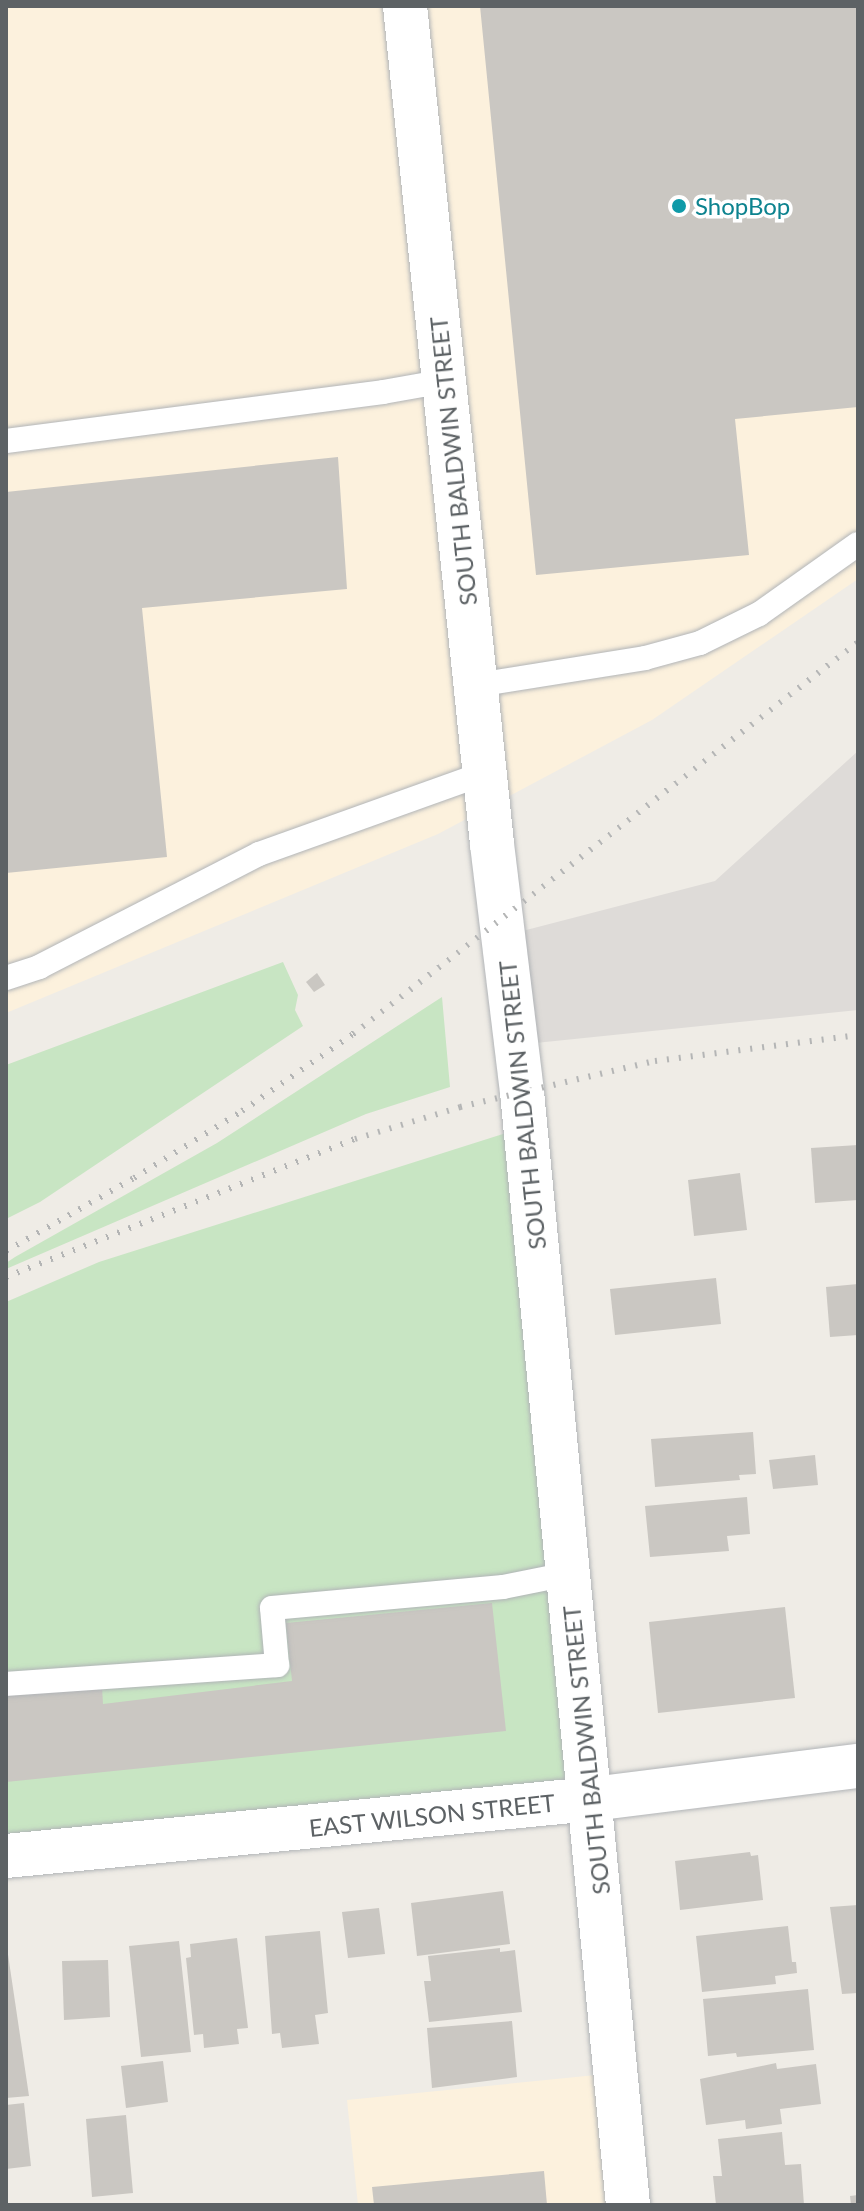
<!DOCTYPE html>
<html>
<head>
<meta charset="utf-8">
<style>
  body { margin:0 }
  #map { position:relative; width:864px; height:2211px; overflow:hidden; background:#efece6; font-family:Lato,sans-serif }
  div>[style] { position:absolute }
  .commercial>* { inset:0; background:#fcf1dd }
  .industrial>* { inset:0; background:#dedbd8 }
  .green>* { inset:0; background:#c8e5c3 }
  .building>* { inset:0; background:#cac7c2 }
  .roads { filter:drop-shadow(0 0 2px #b1b4b7) drop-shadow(0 0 2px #b1b4b7) }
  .lane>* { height:24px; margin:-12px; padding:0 12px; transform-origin:12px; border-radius:12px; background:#fff }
  .street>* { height:44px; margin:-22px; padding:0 22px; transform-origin:22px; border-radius:22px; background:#fff }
  .secondary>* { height:44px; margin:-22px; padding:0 22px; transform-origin:22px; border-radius:22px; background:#fff }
  .rail>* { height:6px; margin-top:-3px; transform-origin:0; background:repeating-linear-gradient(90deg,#b4b5b5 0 2px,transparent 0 12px) }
  .dots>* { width:22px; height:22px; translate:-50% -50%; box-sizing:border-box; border:4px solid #fff; border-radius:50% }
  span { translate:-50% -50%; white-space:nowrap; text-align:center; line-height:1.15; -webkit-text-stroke:7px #fff; paint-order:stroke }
  .culture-label { font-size:24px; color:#0d838f }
  .left { translate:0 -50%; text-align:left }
  .street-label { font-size:24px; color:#5d6265 }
  .frame { position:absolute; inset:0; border:8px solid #5d6265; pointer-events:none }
</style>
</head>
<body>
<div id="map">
  <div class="commercial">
    <div style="clip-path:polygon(6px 6px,858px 6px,858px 579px,652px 720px,438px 834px,6px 1013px)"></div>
    <div style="clip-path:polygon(616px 2073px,629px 2205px,358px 2205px,347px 2100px)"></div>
  </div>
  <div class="industrial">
    <div style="clip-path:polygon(858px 751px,858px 1010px,516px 1045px,503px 936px,715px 881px)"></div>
  </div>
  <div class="green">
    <div style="clip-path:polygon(283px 962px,298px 995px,295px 1010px,303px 1026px,40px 1202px,6px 1219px,6px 1065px)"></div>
    <div style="clip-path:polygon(442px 997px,450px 1087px,366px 1114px,6px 1269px,6px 1263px,15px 1257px,217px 1143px)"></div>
    <div style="clip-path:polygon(525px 1127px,592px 1799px,6px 1857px,6px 1302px,99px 1262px)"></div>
  </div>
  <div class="building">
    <div style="clip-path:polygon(480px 6px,858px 6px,858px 407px,735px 419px,749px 555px,536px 575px)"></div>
    <div style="clip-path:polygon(338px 457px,347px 589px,142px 608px,167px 857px,6px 873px,6px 492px)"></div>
    <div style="clip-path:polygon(317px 973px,325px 985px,314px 992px,306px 982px)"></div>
    <div style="clip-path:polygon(858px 1145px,858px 1200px,815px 1203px,811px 1148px)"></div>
    <div style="clip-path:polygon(740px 1173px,747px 1230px,694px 1236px,688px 1180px)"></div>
    <div style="clip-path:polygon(716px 1278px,721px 1324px,615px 1335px,610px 1289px)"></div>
    <div style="clip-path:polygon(858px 1284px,858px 1335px,830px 1337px,826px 1287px)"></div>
    <div style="clip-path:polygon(753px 1432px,756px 1474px,739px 1475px,740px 1480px,655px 1487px,651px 1439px)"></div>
    <div style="clip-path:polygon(815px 1455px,818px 1485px,773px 1489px,769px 1460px)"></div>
    <div style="clip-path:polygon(747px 1497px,750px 1534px,727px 1536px,729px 1551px,650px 1557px,645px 1506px)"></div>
    <div style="clip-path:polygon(492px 1603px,506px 1731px,6px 1782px,6px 1695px,102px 1687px,103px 1704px,292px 1681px,286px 1623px)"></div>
    <div style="clip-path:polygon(785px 1607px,795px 1698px,658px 1713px,649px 1622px)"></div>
    <div style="clip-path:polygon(750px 1852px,751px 1856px,758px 1855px,763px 1900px,680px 1910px,675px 1861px)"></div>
    <div style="clip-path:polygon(503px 1891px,510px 1944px,417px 1956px,411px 1903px)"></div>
    <div style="clip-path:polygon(858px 1905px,858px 1993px,842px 1994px,830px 1907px)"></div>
    <div style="clip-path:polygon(379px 1908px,385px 1954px,348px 1958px,342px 1912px)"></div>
    <div style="clip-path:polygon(788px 1926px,792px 1962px,796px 1962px,797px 1973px,775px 1976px,776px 1984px,702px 1992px,696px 1936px)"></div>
    <div style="clip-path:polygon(320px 1931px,328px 2013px,315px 2015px,319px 2044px,282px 2048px,280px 2033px,272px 2034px,265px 1936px)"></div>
    <div style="clip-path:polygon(237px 1938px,248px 2028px,237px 2029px,239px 2044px,204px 2048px,203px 2034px,194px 2035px,186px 1958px,191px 1957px,190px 1944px)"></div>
    <div style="clip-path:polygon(6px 1941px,29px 2096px,6px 2098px)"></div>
    <div style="clip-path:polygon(179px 1941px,191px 2052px,141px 2057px,129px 1946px)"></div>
    <div style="clip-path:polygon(500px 1948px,500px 1952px,515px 1950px,522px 2012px,429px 2022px,424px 1981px,431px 1981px,428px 1956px)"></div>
    <div style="clip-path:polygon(108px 1960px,110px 2017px,64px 2020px,62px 1961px)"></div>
    <div style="clip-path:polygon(808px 1989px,814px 2050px,737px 2057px,736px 2053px,708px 2056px,703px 1999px)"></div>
    <div style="clip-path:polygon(512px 2021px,517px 2077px,432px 2088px,427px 2028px)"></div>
    <div style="clip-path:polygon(163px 2061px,168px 2102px,126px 2108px,121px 2066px)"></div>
    <div style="clip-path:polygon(776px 2063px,777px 2069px,816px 2064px,821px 2104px,780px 2109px,782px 2124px,746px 2129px,745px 2120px,706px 2125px,700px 2079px)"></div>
    <div style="clip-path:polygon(24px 2103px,31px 2166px,6px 2169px,6px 2105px)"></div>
    <div style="clip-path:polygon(126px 2115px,133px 2193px,92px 2197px,86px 2119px)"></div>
    <div style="clip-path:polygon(782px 2132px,785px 2165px,801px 2164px,804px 2205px,716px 2205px,713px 2176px,722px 2176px,718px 2139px)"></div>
    <div style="clip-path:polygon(544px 2171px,547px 2205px,374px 2205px,372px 2187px)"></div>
    <div style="clip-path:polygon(858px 2195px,858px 2205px,851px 2205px,850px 2196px)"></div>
  </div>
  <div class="roads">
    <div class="lane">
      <div style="left:6px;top:441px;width:380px;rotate:-7.4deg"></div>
      <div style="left:383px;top:392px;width:63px;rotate:-10.1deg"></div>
      <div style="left:477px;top:685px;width:170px;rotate:-9.1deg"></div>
      <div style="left:645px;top:658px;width:57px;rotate:-15.3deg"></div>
      <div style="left:700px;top:643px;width:66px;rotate:-26.2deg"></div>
      <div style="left:759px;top:614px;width:121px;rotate:-35.3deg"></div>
      <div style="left:6px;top:978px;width:35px;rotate:-18deg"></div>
      <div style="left:39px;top:967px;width:247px;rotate:-27.2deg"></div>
      <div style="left:259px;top:854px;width:240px;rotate:-19.7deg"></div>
      <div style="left:6px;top:1684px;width:272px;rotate:-4deg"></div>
      <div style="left:277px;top:1665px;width:57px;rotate:-95deg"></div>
      <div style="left:272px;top:1608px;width:232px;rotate:-5.2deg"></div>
      <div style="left:503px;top:1587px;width:66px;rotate:-11.3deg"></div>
    </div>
    <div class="street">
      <div style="left:6px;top:1856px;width:589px;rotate:-5.56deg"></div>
      <div style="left:592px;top:1799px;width:268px;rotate:-7.1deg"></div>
    </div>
    <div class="secondary">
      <div style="left:405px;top:6px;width:843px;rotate:84.07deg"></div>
      <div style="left:492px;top:844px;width:250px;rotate:83.1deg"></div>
      <div style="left:522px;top:1092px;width:1118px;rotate:84.56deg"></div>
    </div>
  </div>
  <div class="rail">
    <div style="left:6px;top:1251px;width:147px;rotate:-29.7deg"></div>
    <div style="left:134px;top:1178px;width:127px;rotate:-31.8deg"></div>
    <div style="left:242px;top:1111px;width:135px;rotate:-34.7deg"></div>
    <div style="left:353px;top:1034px;width:639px;rotate:-37.82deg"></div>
    <div style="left:6px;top:1277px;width:375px;rotate:-21.6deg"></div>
    <div style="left:355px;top:1139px;width:110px;rotate:-16.9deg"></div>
    <div style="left:460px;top:1107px;width:200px;rotate:-13.3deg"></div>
    <div style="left:655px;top:1061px;width:205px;rotate:-7.3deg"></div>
  </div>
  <div class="dots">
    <div style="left:679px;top:206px;background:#0f9aa8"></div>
  </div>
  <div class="culture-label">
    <span class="left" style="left:695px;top:206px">ShopBop</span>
  </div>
  <div class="street-label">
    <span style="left:453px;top:461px;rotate:-96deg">SOUTH BALDWIN STREET</span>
    <span style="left:522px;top:1105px;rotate:-96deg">SOUTH BALDWIN STREET</span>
    <span style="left:586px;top:1750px;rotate:-96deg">SOUTH BALDWIN STREET</span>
    <span style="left:432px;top:1815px;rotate:-6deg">EAST WILSON STREET</span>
  </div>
  <div class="frame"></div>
</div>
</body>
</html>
